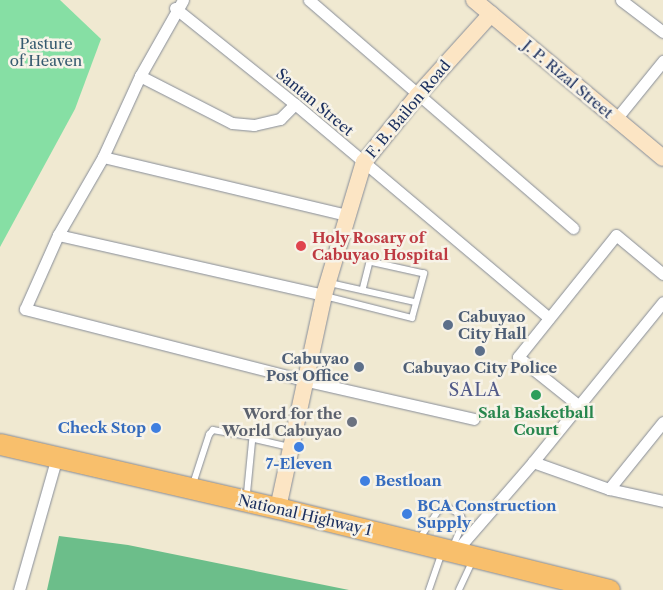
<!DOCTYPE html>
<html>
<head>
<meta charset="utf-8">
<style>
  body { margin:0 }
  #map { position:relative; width:663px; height:590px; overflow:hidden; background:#f0e9d1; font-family:"Libre Caslon Text",serif }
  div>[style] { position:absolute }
  .green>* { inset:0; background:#86dfa4 }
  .forest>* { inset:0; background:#6cbe8a }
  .roads { filter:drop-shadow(0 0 1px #868c98) drop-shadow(0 0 1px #868c98) }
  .lane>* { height:5.5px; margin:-2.75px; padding:0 2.75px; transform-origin:2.75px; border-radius:2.75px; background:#fff }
  .street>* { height:11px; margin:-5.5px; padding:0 5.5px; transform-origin:5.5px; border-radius:5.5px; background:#fff }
  .secondary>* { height:16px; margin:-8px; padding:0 8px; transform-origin:8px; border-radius:8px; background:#fce5c4 }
  .highway>* { height:21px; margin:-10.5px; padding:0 10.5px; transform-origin:10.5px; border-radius:10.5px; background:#f8bf6c }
  .dots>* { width:14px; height:14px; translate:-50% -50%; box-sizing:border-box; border:2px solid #f7f3e8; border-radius:50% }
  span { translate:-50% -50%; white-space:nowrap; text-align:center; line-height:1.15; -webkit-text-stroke:5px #f7f3e8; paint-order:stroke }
  .park-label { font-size:15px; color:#365b70 }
  .street-label { font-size:15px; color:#1b2f5e }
  .health-label { font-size:15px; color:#be3a42; font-weight:700 }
  .left { translate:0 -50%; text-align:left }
  .service-label { font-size:15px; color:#4e5e75; font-weight:700 }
  .right { translate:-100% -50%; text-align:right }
  .leisure-label { font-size:15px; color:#27864d; font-weight:700 }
  .worship-label { font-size:15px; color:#5b616d; font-weight:700 }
  .shop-label { font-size:15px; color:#366cbe; font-weight:700 }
  .quarter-label { font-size:18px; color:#515a89; letter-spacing:1px }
</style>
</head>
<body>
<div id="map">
  <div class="green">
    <div style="clip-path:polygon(0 0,60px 0,101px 39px,75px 109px,0 247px)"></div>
  </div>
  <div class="forest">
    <div style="clip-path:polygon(59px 536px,128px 545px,349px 590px,47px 590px)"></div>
  </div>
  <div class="roads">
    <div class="lane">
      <div style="left:330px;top:283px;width:87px;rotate:12.6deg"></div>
      <div style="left:325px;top:296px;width:90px;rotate:14.2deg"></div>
      <div style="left:412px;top:318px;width:46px;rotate:-74.7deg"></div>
      <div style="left:424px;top:274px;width:55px;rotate:-167.5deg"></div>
      <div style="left:370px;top:262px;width:29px;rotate:104deg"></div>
      <div style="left:255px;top:439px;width:35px;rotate:13deg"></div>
      <div style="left:193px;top:484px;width:52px;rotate:-71.9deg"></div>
      <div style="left:209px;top:435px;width:6px;rotate:-51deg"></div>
      <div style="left:213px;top:430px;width:41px;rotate:9.9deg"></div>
      <div style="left:253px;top:437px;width:61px;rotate:95.6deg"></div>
      <div style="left:420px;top:538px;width:32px;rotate:-56deg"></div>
      <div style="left:438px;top:511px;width:9px;rotate:-32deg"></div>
      <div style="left:446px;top:506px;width:17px;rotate:31deg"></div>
      <div style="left:461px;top:515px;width:8px;rotate:67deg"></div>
      <div style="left:464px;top:522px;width:26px;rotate:113deg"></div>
      <div style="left:429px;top:590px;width:39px;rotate:-71deg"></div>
      <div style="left:459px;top:590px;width:33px;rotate:-65deg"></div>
    </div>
    <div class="street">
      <div style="left:183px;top:0;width:87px;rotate:119.5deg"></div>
      <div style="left:140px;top:76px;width:89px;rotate:114.6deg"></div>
      <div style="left:103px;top:157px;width:90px;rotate:120deg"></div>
      <div style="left:58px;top:235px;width:81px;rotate:114deg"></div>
      <div style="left:25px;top:309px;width:291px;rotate:14.3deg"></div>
      <div style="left:307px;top:381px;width:171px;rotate:12.8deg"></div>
      <div style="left:309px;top:0;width:349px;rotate:40.8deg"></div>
      <div style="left:621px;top:0;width:53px;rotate:37.3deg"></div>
      <div style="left:175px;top:8px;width:154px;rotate:38.7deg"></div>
      <div style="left:295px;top:104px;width:332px;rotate:40.1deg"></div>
      <div style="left:140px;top:76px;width:103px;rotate:27.1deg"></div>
      <div style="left:232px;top:123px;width:22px;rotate:5deg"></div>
      <div style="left:254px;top:125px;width:27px;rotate:-13deg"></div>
      <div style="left:280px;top:119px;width:21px;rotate:-45deg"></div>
      <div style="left:616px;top:119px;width:75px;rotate:-51deg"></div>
      <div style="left:103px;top:157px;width:250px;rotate:13.4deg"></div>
      <div style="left:58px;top:235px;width:273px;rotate:12.7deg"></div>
      <div style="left:578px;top:405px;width:77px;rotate:-141.3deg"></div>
      <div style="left:518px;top:357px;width:156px;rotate:-51.2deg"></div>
      <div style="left:616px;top:235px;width:61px;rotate:39.7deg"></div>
      <div style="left:533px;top:462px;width:81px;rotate:19.6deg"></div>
      <div style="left:609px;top:489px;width:55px;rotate:12.5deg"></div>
      <div style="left:609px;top:489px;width:86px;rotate:-51.1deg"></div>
      <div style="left:456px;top:551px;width:118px;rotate:-49.1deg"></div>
      <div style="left:533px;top:462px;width:206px;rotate:-50.9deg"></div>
      <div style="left:19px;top:590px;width:138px;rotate:-74.1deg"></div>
    </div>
    <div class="secondary">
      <div style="left:474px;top:0;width:246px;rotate:39.9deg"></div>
      <div style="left:278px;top:508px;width:218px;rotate:-77.8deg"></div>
      <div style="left:324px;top:295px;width:139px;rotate:-73.3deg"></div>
      <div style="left:364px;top:162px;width:86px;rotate:-51.1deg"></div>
      <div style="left:418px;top:95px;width:109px;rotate:-48deg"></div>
    </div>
    <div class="highway">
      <div style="left:0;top:444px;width:285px;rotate:13deg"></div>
      <div style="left:278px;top:508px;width:341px;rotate:13.9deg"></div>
    </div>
  </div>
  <div class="dots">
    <div style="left:301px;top:246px;background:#e0444e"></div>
    <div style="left:448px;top:325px;background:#5c6f8a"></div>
    <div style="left:480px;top:351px;background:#5c6f8a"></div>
    <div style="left:359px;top:367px;background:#5c6f8a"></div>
    <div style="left:536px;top:395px;background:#2e9e5b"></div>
    <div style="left:352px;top:422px;background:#6b7280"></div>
    <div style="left:156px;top:428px;background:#3f7fe0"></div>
    <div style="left:299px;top:447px;background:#3f7fe0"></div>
    <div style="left:365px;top:481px;background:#3f7fe0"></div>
    <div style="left:407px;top:514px;background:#3f7fe0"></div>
  </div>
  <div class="park-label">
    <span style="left:46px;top:52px">Pasture<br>of Heaven</span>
  </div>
  <div class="street-label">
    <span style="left:568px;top:79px;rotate:40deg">J. P. Rizal Street</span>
    <span style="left:315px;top:102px;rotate:40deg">Santan Street</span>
    <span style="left:408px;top:109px;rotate:-50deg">F. B. Bailon Road</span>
    <span style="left:305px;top:515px;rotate:13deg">National Highway 1</span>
  </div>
  <div class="health-label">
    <span class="left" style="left:312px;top:246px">Holy Rosary of<br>Cabuyao Hospital</span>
  </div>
  <div class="service-label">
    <span class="left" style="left:458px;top:325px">Cabuyao<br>City Hall</span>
    <span class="right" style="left:349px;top:367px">Cabuyao<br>Post Office</span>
    <span style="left:480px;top:368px">Cabuyao City Police</span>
  </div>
  <div class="leisure-label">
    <span style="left:536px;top:421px">Sala Basketball<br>Court</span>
  </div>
  <div class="worship-label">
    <span class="right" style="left:342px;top:422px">Word for the<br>World Cabuyao</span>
  </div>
  <div class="shop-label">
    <span class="right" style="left:146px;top:428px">Check Stop</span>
    <span style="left:299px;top:464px">7-Eleven</span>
    <span class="left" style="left:375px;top:481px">Bestloan</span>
    <span class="left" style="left:417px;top:514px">BCA Construction<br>Supply</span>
  </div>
  <div class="quarter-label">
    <span style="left:475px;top:390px">SALA</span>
  </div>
</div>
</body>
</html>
